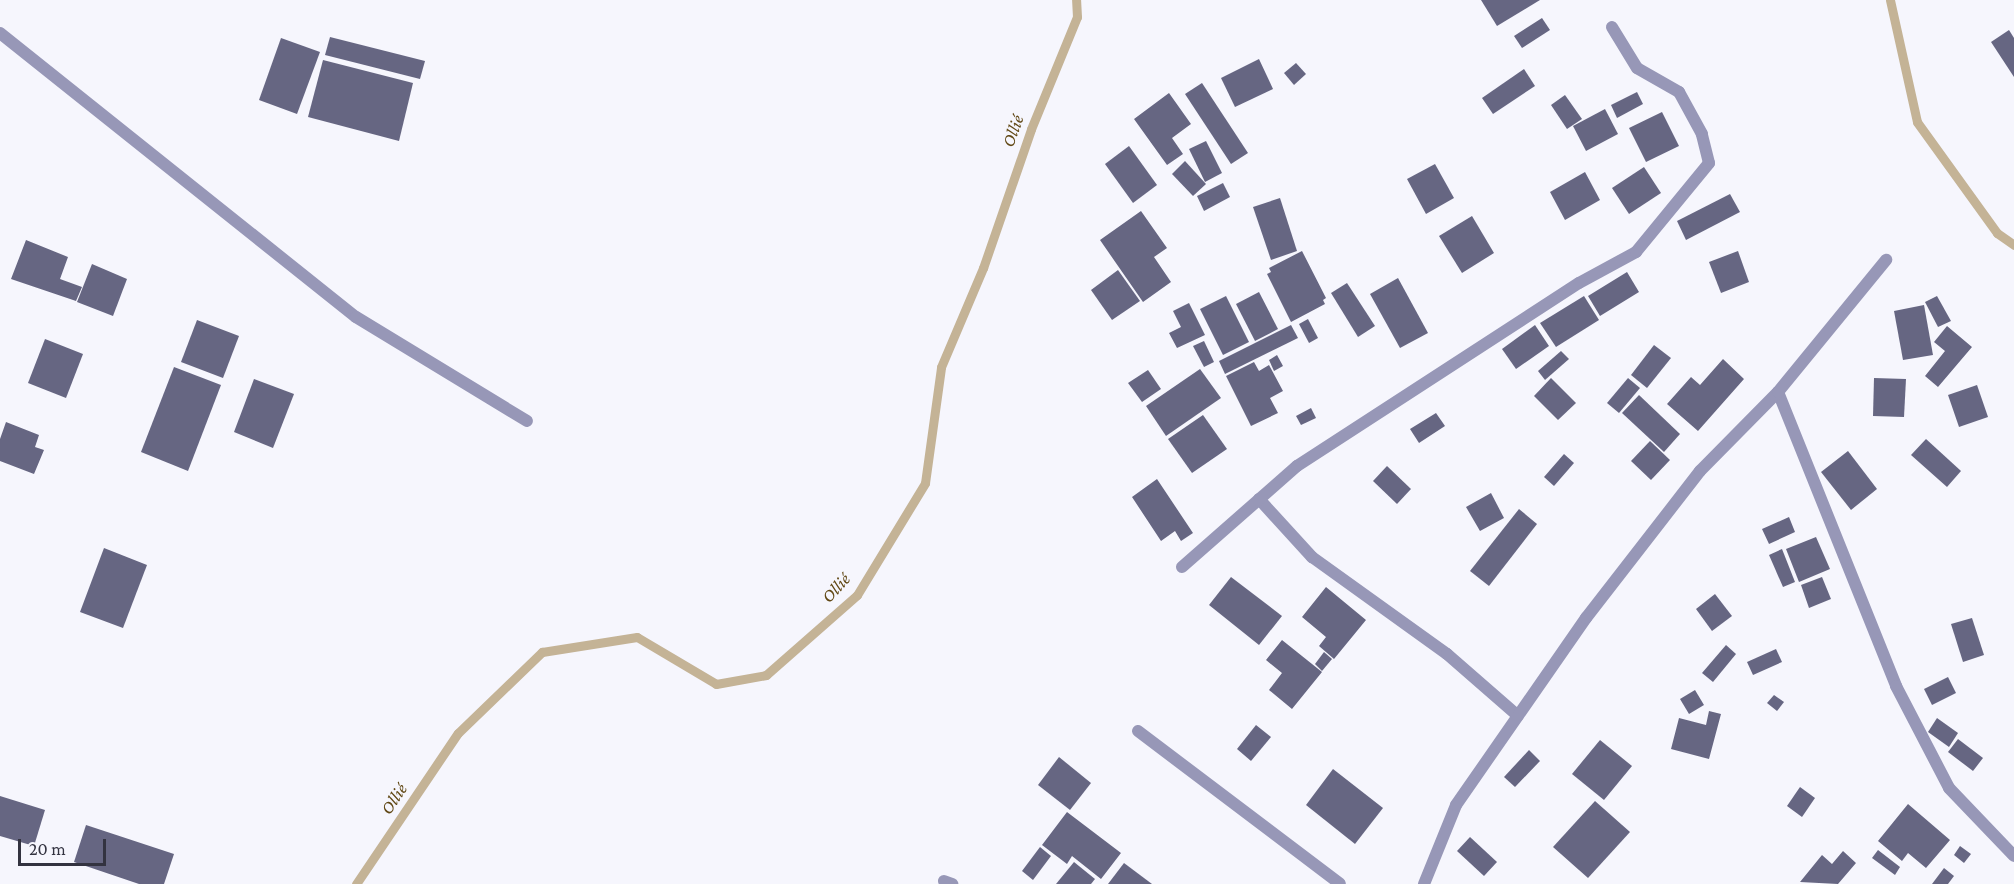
<!DOCTYPE html>
<html>
<head>
<meta charset="utf-8">
<style>
  body { margin:0 }
  #map { position:relative; width:2014px; height:884px; overflow:hidden; background:#f6f6fd; font-family:"Crimson Pro",serif }
  div>[style] { position:absolute }
  .stream>* { height:9px; margin:-4.5px; padding:0 4.5px; transform-origin:4.5px; border-radius:4.5px; background:#c4b396 }
  .building>* { inset:0; background:#666682 }
  .minor>* { height:12px; margin:-6px; padding:0 6px; transform-origin:6px; border-radius:6px; background:#9797b7 }
  span { translate:-50% -50%; white-space:nowrap; text-align:center; line-height:1.15; -webkit-text-stroke:6px #f6f6fd; paint-order:stroke }
  .water-label { font-size:18px; color:#614815; font-style:italic }
  .scale { position:absolute; left:18px; top:839px; width:88px; height:27px; box-sizing:border-box; border:3px solid #333340; border-top:0; padding-left:8px; font-size:18px; line-height:21px; white-space:nowrap; color:#333340; -webkit-text-stroke:4px #f6f6fd; paint-order:stroke }
</style>
</head>
<body>
<div id="map">
  <div class="stream">
    <div style="left:1890px;top:0;width:125px;rotate:77.5deg"></div>
    <div style="left:1917px;top:122px;width:137px;rotate:54.2deg"></div>
    <div style="left:1997px;top:233px;width:21px;rotate:35deg"></div>
    <div style="left:356px;top:884px;width:182px;rotate:-56deg"></div>
    <div style="left:458px;top:733px;width:117px;rotate:-44deg"></div>
    <div style="left:542px;top:652px;width:96px;rotate:-9deg"></div>
    <div style="left:637px;top:637px;width:92px;rotate:30.7deg"></div>
    <div style="left:716px;top:684px;width:51px;rotate:-10.2deg"></div>
    <div style="left:766px;top:675px;width:121px;rotate:-41.3deg"></div>
    <div style="left:857px;top:595px;width:131px;rotate:-58.7deg"></div>
    <div style="left:925px;top:483px;width:117px;rotate:-82.1deg"></div>
    <div style="left:941px;top:367px;width:108px;rotate:-67deg"></div>
    <div style="left:983px;top:268px;width:147px;rotate:-70.9deg"></div>
    <div style="left:1031px;top:129px;width:121px;rotate:-67.7deg"></div>
    <div style="left:1077px;top:17px;width:17px;rotate:-93deg"></div>
  </div>
  <div class="building">
    <div style="clip-path:polygon(1481px 0,1540px 0,1497px 26px)"></div>
    <div style="clip-path:polygon(1542px 18px,1550px 30px,1522px 48px,1514px 36px)"></div>
    <div style="clip-path:polygon(2009px 30px,2014px 38px,2014px 77px,1991px 42px)"></div>
    <div style="clip-path:polygon(330px 37px,425px 61px,420px 79px,325px 55px)"></div>
    <div style="clip-path:polygon(281px 38px,320px 52px,297px 114px,259px 100px)"></div>
    <div style="clip-path:polygon(1259px 59px,1273px 89px,1235px 107px,1221px 78px)"></div>
    <div style="clip-path:polygon(323px 60px,413px 83px,399px 141px,308px 117px)"></div>
    <div style="clip-path:polygon(1296px 63px,1306px 74px,1294px 85px,1284px 73px)"></div>
    <div style="clip-path:polygon(1524px 69px,1535px 86px,1493px 114px,1482px 98px)"></div>
    <div style="clip-path:polygon(1202px 83px,1248px 153px,1231px 164px,1185px 94px)"></div>
    <div style="clip-path:polygon(1637px 92px,1643px 104px,1617px 118px,1611px 105px)"></div>
    <div style="clip-path:polygon(1169px 93px,1191px 124px,1172px 138px,1183px 154px,1167px 165px,1134px 119px)"></div>
    <div style="clip-path:polygon(1565px 95px,1582px 119px,1567px 129px,1551px 105px)"></div>
    <div style="clip-path:polygon(1605px 109px,1618px 134px,1586px 151px,1573px 126px)"></div>
    <div style="clip-path:polygon(1662px 112px,1679px 146px,1646px 162px,1629px 128px)"></div>
    <div style="clip-path:polygon(1206px 141px,1222px 173px,1205px 182px,1189px 149px)"></div>
    <div style="clip-path:polygon(1129px 146px,1157px 185px,1133px 203px,1105px 164px)"></div>
    <div style="clip-path:polygon(1185px 161px,1206px 184px,1193px 196px,1172px 174px)"></div>
    <div style="clip-path:polygon(1435px 164px,1454px 198px,1426px 214px,1407px 179px)"></div>
    <div style="clip-path:polygon(1644px 167px,1661px 193px,1629px 214px,1612px 188px)"></div>
    <div style="clip-path:polygon(1585px 172px,1600px 200px,1565px 220px,1550px 192px)"></div>
    <div style="clip-path:polygon(1223px 183px,1230px 197px,1204px 211px,1197px 196px)"></div>
    <div style="clip-path:polygon(1730px 194px,1740px 212px,1686px 240px,1677px 221px)"></div>
    <div style="clip-path:polygon(1280px 198px,1297px 251px,1271px 260px,1253px 207px)"></div>
    <div style="clip-path:polygon(1141px 211px,1167px 248px,1154px 257px,1171px 282px,1143px 302px,1100px 240px)"></div>
    <div style="clip-path:polygon(1472px 216px,1494px 253px,1462px 273px,1439px 236px)"></div>
    <div style="clip-path:polygon(26px 240px,68px 257px,60px 279px,82px 287px,76px 301px,11px 279px)"></div>
    <div style="clip-path:polygon(1302px 251px,1326px 298px,1323px 300px,1325px 304px,1291px 322px,1267px 274px,1271px 272px,1269px 268px)"></div>
    <div style="clip-path:polygon(1738px 251px,1749px 282px,1721px 293px,1709px 262px)"></div>
    <div style="clip-path:polygon(92px 264px,127px 279px,113px 316px,77px 302px)"></div>
    <div style="clip-path:polygon(1118px 270px,1140px 301px,1112px 320px,1091px 290px)"></div>
    <div style="clip-path:polygon(1627px 272px,1639px 292px,1600px 316px,1588px 296px)"></div>
    <div style="clip-path:polygon(1398px 278px,1428px 333px,1400px 348px,1370px 294px)"></div>
    <div style="clip-path:polygon(1347px 283px,1375px 326px,1358px 337px,1331px 293px)"></div>
    <div style="clip-path:polygon(1259px 292px,1278px 329px,1255px 341px,1236px 304px)"></div>
    <div style="clip-path:polygon(1226px 296px,1249px 342px,1223px 355px,1200px 309px)"></div>
    <div style="clip-path:polygon(1584px 296px,1599px 320px,1556px 347px,1540px 323px)"></div>
    <div style="clip-path:polygon(1937px 296px,1951px 321px,1938px 327px,1925px 302px)"></div>
    <div style="clip-path:polygon(1189px 303px,1205px 335px,1177px 348px,1169px 333px,1181px 327px,1173px 311px)"></div>
    <div style="clip-path:polygon(1924px 305px,1933px 355px,1903px 360px,1894px 311px)"></div>
    <div style="clip-path:polygon(1308px 319px,1318px 338px,1309px 343px,1299px 324px)"></div>
    <div style="clip-path:polygon(197px 320px,239px 336px,223px 378px,181px 362px)"></div>
    <div style="clip-path:polygon(1291px 325px,1298px 338px,1225px 374px,1219px 361px)"></div>
    <div style="clip-path:polygon(1535px 325px,1549px 346px,1516px 369px,1502px 349px)"></div>
    <div style="clip-path:polygon(1947px 326px,1972px 347px,1938px 387px,1925px 376px,1945px 351px,1934px 342px)"></div>
    <div style="clip-path:polygon(45px 339px,83px 354px,66px 398px,28px 383px)"></div>
    <div style="clip-path:polygon(1204px 341px,1214px 362px,1204px 367px,1193px 346px)"></div>
    <div style="clip-path:polygon(1654px 345px,1671px 358px,1647px 388px,1631px 375px)"></div>
    <div style="clip-path:polygon(1561px 351px,1569px 359px,1545px 380px,1538px 371px)"></div>
    <div style="clip-path:polygon(1277px 355px,1283px 366px,1274px 371px,1269px 360px)"></div>
    <div style="clip-path:polygon(1723px 359px,1744px 379px,1698px 431px,1667px 404px,1691px 377px,1700px 385px)"></div>
    <div style="clip-path:polygon(1254px 362px,1259px 371px,1269px 365px,1283px 391px,1270px 398px,1278px 413px,1251px 426px,1226px 376px)"></div>
    <div style="clip-path:polygon(174px 367px,221px 385px,188px 471px,141px 452px)"></div>
    <div style="clip-path:polygon(1200px 369px,1221px 398px,1166px 436px,1146px 406px)"></div>
    <div style="clip-path:polygon(1148px 370px,1161px 389px,1142px 402px,1128px 383px)"></div>
    <div style="clip-path:polygon(1551px 378px,1576px 403px,1558px 420px,1534px 396px)"></div>
    <div style="clip-path:polygon(1628px 378px,1640px 388px,1619px 413px,1607px 403px)"></div>
    <div style="clip-path:polygon(1874px 378px,1906px 379px,1904px 417px,1873px 416px)"></div>
    <div style="clip-path:polygon(254px 379px,294px 394px,273px 448px,234px 432px)"></div>
    <div style="clip-path:polygon(1977px 385px,1988px 417px,1959px 427px,1948px 395px)"></div>
    <div style="clip-path:polygon(1639px 395px,1680px 434px,1664px 452px,1622px 413px)"></div>
    <div style="clip-path:polygon(1311px 408px,1316px 418px,1301px 425px,1296px 416px)"></div>
    <div style="clip-path:polygon(1436px 413px,1445px 426px,1419px 443px,1410px 429px)"></div>
    <div style="clip-path:polygon(1203px 415px,1227px 449px,1192px 473px,1168px 439px)"></div>
    <div style="clip-path:polygon(6px 422px,39px 435px,35px 447px,44px 450px,34px 474px,0 461px,0 439px)"></div>
    <div style="clip-path:polygon(1926px 439px,1961px 471px,1947px 487px,1911px 455px)"></div>
    <div style="clip-path:polygon(1650px 441px,1670px 460px,1651px 480px,1631px 461px)"></div>
    <div style="clip-path:polygon(1848px 451px,1877px 489px,1851px 510px,1821px 472px)"></div>
    <div style="clip-path:polygon(1564px 454px,1574px 463px,1554px 486px,1544px 477px)"></div>
    <div style="clip-path:polygon(1387px 466px,1411px 489px,1397px 504px,1373px 481px)"></div>
    <div style="clip-path:polygon(1157px 479px,1193px 533px,1181px 541px,1175px 531px,1161px 541px,1132px 497px)"></div>
    <div style="clip-path:polygon(1491px 493px,1504px 518px,1480px 531px,1466px 507px)"></div>
    <div style="clip-path:polygon(1519px 509px,1537px 524px,1489px 586px,1470px 571px)"></div>
    <div style="clip-path:polygon(1789px 517px,1795px 532px,1769px 544px,1762px 529px)"></div>
    <div style="clip-path:polygon(1816px 537px,1830px 569px,1799px 582px,1786px 549px)"></div>
    <div style="clip-path:polygon(104px 548px,147px 565px,123px 628px,80px 612px)"></div>
    <div style="clip-path:polygon(1782px 549px,1795px 582px,1783px 587px,1769px 555px)"></div>
    <div style="clip-path:polygon(1231px 577px,1282px 616px,1259px 645px,1209px 605px)"></div>
    <div style="clip-path:polygon(1822px 577px,1831px 599px,1809px 608px,1801px 585px)"></div>
    <div style="clip-path:polygon(1326px 587px,1366px 620px,1334px 659px,1319px 646px,1326px 637px,1302px 617px)"></div>
    <div style="clip-path:polygon(1715px 594px,1732px 616px,1712px 631px,1696px 609px)"></div>
    <div style="clip-path:polygon(1972px 618px,1984px 655px,1963px 662px,1951px 624px)"></div>
    <div style="clip-path:polygon(1282px 640px,1322px 672px,1292px 709px,1269px 690px,1282px 673px,1266px 660px)"></div>
    <div style="clip-path:polygon(1726px 645px,1736px 654px,1713px 682px,1702px 673px)"></div>
    <div style="clip-path:polygon(1776px 649px,1782px 662px,1753px 675px,1747px 662px)"></div>
    <div style="clip-path:polygon(1324px 652px,1332px 659px,1322px 671px,1315px 664px)"></div>
    <div style="clip-path:polygon(1948px 677px,1956px 693px,1932px 705px,1924px 689px)"></div>
    <div style="clip-path:polygon(1695px 690px,1704px 705px,1689px 714px,1680px 699px)"></div>
    <div style="clip-path:polygon(1774px 695px,1784px 702px,1777px 711px,1767px 703px)"></div>
    <div style="clip-path:polygon(1709px 711px,1721px 714px,1709px 759px,1671px 749px,1679px 718px,1706px 725px)"></div>
    <div style="clip-path:polygon(1937px 718px,1958px 733px,1949px 747px,1928px 732px)"></div>
    <div style="clip-path:polygon(1256px 725px,1271px 737px,1251px 761px,1237px 749px)"></div>
    <div style="clip-path:polygon(1958px 739px,1983px 758px,1973px 771px,1948px 752px)"></div>
    <div style="clip-path:polygon(1600px 740px,1632px 766px,1604px 800px,1572px 774px)"></div>
    <div style="clip-path:polygon(1529px 750px,1540px 761px,1515px 787px,1504px 777px)"></div>
    <div style="clip-path:polygon(1059px 757px,1091px 783px,1070px 810px,1038px 785px)"></div>
    <div style="clip-path:polygon(1333px 769px,1383px 808px,1355px 844px,1306px 805px)"></div>
    <div style="clip-path:polygon(1800px 787px,1815px 798px,1802px 817px,1787px 806px)"></div>
    <div style="clip-path:polygon(0 796px,45px 810px,34px 846px,0 836px)"></div>
    <div style="clip-path:polygon(1595px 801px,1630px 832px,1588px 878px,1553px 847px)"></div>
    <div style="clip-path:polygon(1908px 804px,1950px 840px,1926px 868px,1908px 853px,1902px 861px,1878px 841px)"></div>
    <div style="clip-path:polygon(1067px 812px,1121px 853px,1101px 879px,1072px 856px,1067px 864px,1042px 845px)"></div>
    <div style="clip-path:polygon(86px 825px,174px 854px,164px 884px,139px 884px,74px 862px)"></div>
    <div style="clip-path:polygon(1470px 837px,1497px 862px,1484px 876px,1457px 851px)"></div>
    <div style="clip-path:polygon(1960px 846px,1971px 854px,1964px 863px,1954px 855px)"></div>
    <div style="clip-path:polygon(1040px 847px,1051px 856px,1033px 880px,1022px 871px)"></div>
    <div style="clip-path:polygon(1878px 850px,1900px 867px,1895px 875px,1872px 858px)"></div>
    <div style="clip-path:polygon(1843px 851px,1856px 863px,1838px 884px,1800px 882px,1822px 855px,1832px 864px)"></div>
    <div style="clip-path:polygon(1074px 862px,1095px 879px,1091px 884px,1056px 884px)"></div>
    <div style="clip-path:polygon(1124px 863px,1152px 884px,1108px 884px)"></div>
    <div style="clip-path:polygon(1944px 868px,1954px 876px,1948px 884px,1932px 884px)"></div>
  </div>
  <div class="minor">
    <div style="left:0;top:33px;width:455px;rotate:38.6deg"></div>
    <div style="left:356px;top:317px;width:200px;rotate:31.3deg"></div>
    <div style="left:1778px;top:392px;width:317px;rotate:68.1deg"></div>
    <div style="left:1896px;top:686px;width:115px;rotate:62.5deg"></div>
    <div style="left:1949px;top:788px;width:94px;rotate:46.3deg"></div>
    <div style="left:1259px;top:499px;width:79px;rotate:47.6deg"></div>
    <div style="left:1312px;top:557px;width:166px;rotate:35.7deg"></div>
    <div style="left:1447px;top:654px;width:94px;rotate:41.1deg"></div>
    <div style="left:1182px;top:567px;width:153px;rotate:-41.3deg"></div>
    <div style="left:1297px;top:466px;width:336px;rotate:-33deg"></div>
    <div style="left:1579px;top:283px;width:65px;rotate:-28.5deg"></div>
    <div style="left:1636px;top:252px;width:115px;rotate:-50.6deg"></div>
    <div style="left:1709px;top:163px;width:30px;rotate:-104deg"></div>
    <div style="left:1702px;top:134px;width:48px;rotate:-118.7deg"></div>
    <div style="left:1679px;top:92px;width:48px;rotate:-150.3deg"></div>
    <div style="left:1637px;top:68px;width:48px;rotate:-121.4deg"></div>
    <div style="left:1138px;top:731px;width:253px;rotate:37.1deg"></div>
    <div style="left:944px;top:881px;width:9px;rotate:21deg"></div>
    <div style="left:1424px;top:884px;width:85px;rotate:-67.9deg"></div>
    <div style="left:1456px;top:805px;width:228px;rotate:-55.2deg"></div>
    <div style="left:1586px;top:618px;width:186px;rotate:-52.2deg"></div>
    <div style="left:1700px;top:471px;width:111px;rotate:-45.4deg"></div>
    <div style="left:1778px;top:392px;width:171px;rotate:-50.7deg"></div>
  </div>
  <div class="water-label">
    <span style="left:1013px;top:131px;rotate:-70deg">Ollié</span>
    <span style="left:836px;top:588px;rotate:-47deg">Ollié</span>
    <span style="left:394px;top:799px;rotate:-56deg">Ollié</span>
  </div>
  <div class="scale">20 m</div>
</div>
</body>
</html>
